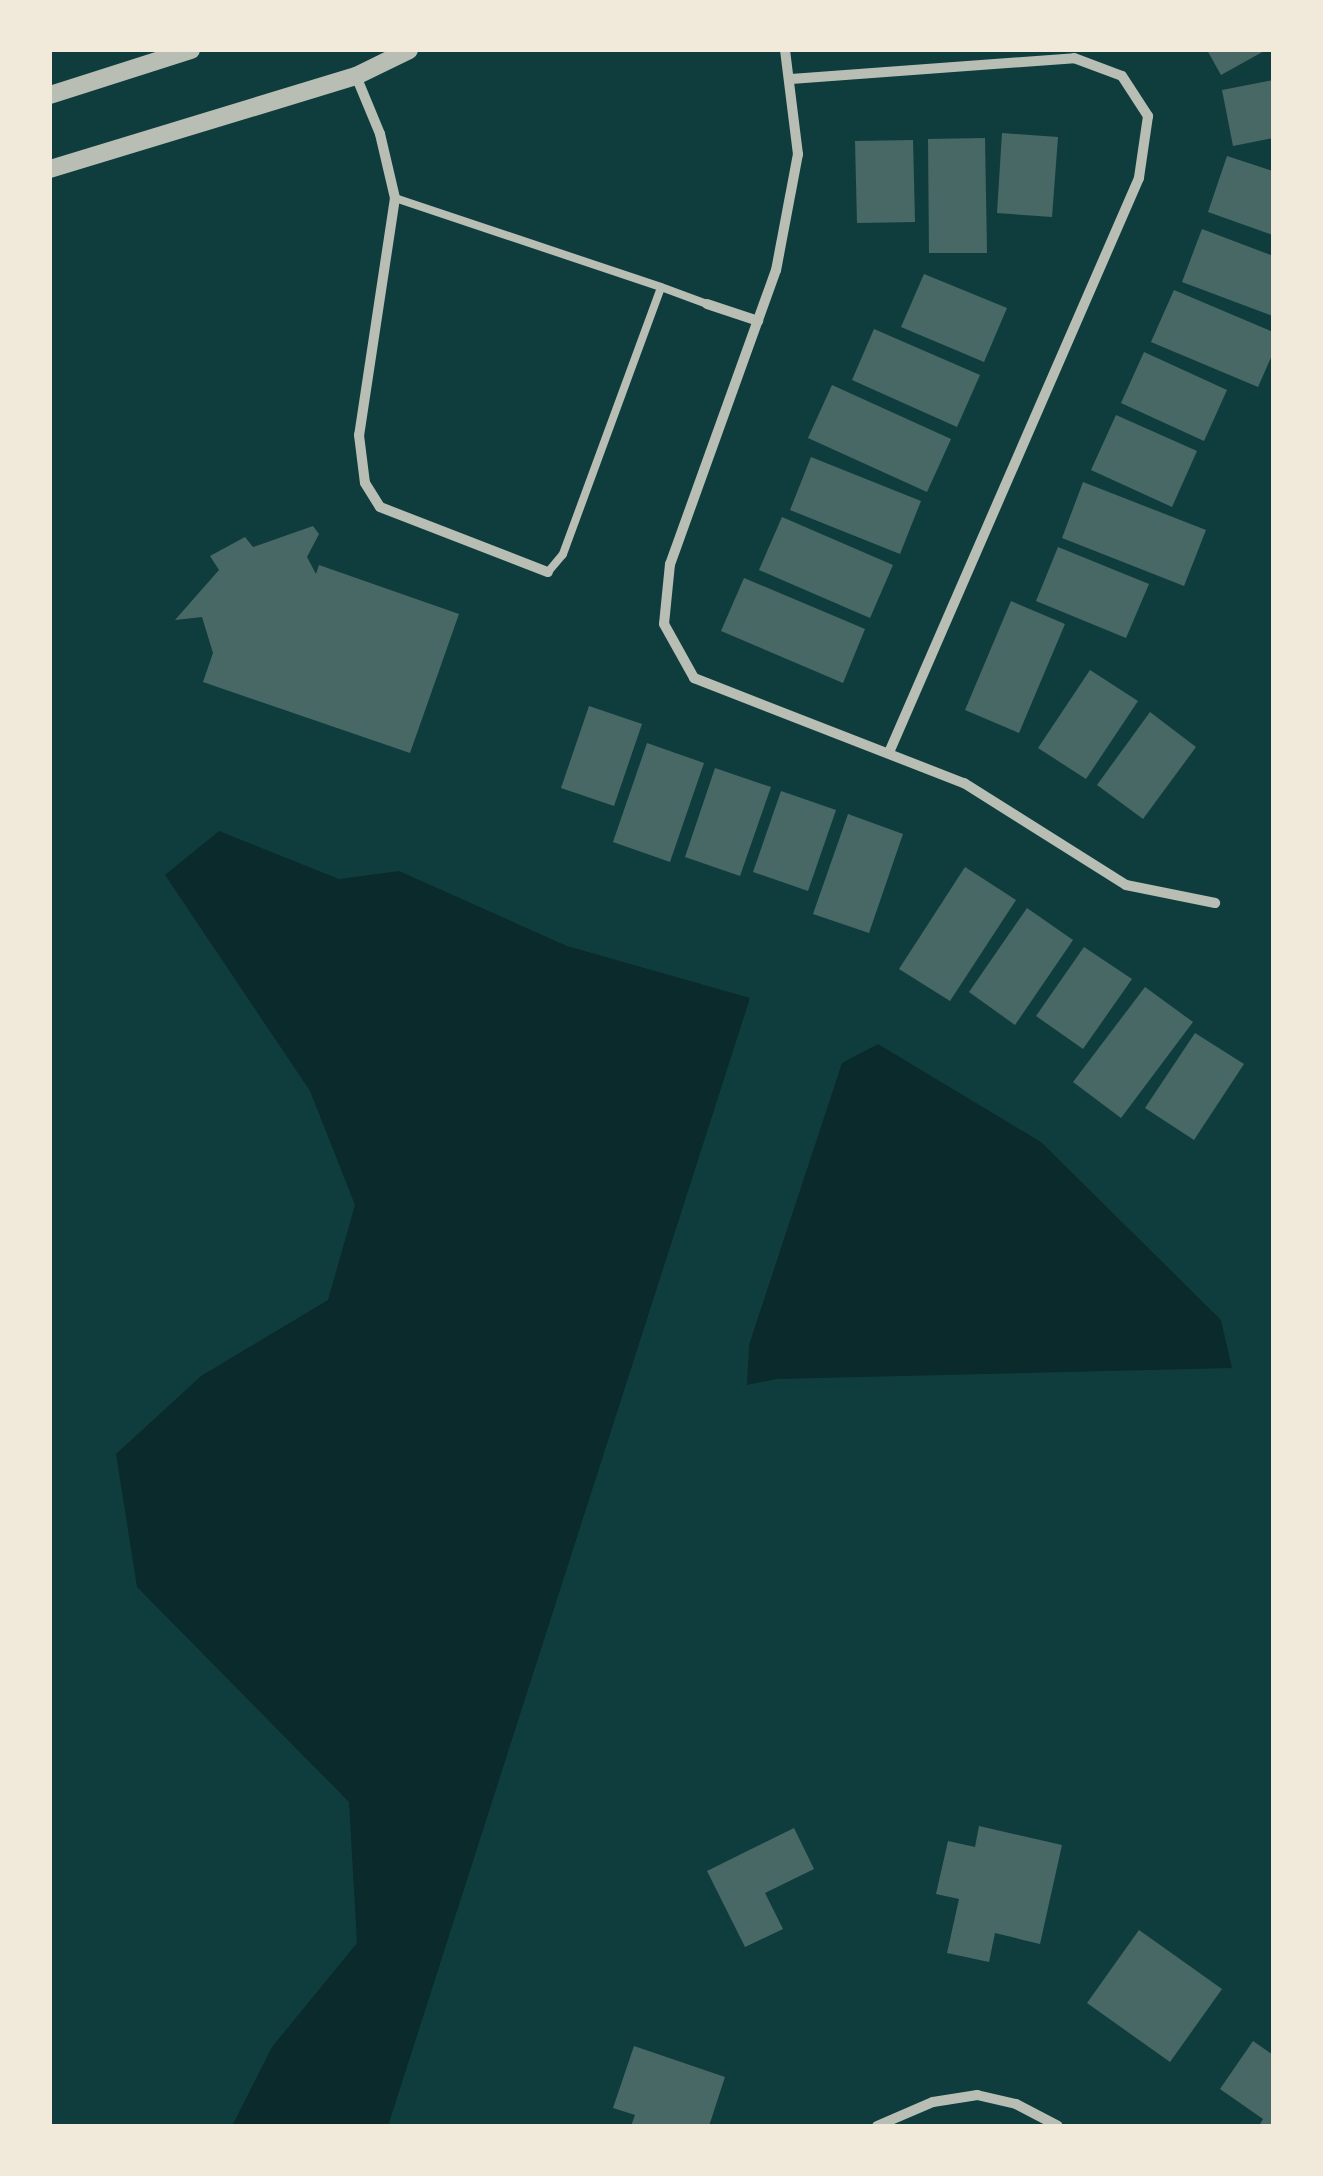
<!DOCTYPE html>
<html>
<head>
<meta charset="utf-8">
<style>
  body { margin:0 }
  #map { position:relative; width:1323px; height:2176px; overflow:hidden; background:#0f3d3e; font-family:Literata,serif }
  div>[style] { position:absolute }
  .water>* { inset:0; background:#0a2a2b }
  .building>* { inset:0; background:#486865 }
  .service>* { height:8px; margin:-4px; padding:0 4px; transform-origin:4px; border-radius:4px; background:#b8beb3 }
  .minor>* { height:10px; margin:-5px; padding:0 5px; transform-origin:5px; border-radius:5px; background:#b8beb3 }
  .tertiary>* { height:18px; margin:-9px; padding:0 9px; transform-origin:9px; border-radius:9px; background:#b8beb3 }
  span { translate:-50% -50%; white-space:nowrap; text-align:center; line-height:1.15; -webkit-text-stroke:10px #f1e9da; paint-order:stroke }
  .frame { position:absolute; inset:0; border:52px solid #f1e9da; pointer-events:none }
</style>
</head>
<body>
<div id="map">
  <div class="water">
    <div style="clip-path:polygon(219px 831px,339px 879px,399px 871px,567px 946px,750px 998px,388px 2126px,232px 2126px,272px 2047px,357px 1943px,349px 1802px,137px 1587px,116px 1454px,201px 1376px,328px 1300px,355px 1205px,310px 1091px,165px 875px)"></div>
    <div style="clip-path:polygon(878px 1044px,1041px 1142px,1221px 1320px,1232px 1368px,777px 1379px,747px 1385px,749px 1345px,842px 1063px)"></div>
  </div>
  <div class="building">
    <div style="clip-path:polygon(1207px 50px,1266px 50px,1221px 75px)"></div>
    <div style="clip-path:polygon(1273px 80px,1273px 138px,1233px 146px,1222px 90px)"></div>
    <div style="clip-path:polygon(1002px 133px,1058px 137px,1052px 217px,997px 213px)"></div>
    <div style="clip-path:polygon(985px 138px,987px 253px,929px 253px,928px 139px)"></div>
    <div style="clip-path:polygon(913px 140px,915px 222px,857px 223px,855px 141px)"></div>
    <div style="clip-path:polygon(1227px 156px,1273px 171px,1273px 235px,1208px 212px)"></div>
    <div style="clip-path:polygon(1202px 229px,1273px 256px,1273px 316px,1182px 282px)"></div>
    <div style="clip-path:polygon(924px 274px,1007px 308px,984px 362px,901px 327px)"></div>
    <div style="clip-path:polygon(1174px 290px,1273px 332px,1273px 353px,1258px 387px,1151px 342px)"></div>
    <div style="clip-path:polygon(874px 329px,980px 375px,957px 427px,852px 380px)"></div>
    <div style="clip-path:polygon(1144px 352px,1227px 390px,1204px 441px,1121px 403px)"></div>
    <div style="clip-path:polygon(832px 385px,951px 439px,927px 492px,808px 438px)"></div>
    <div style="clip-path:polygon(1116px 415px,1197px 451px,1172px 507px,1091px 470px)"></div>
    <div style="clip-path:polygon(811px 457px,921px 501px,900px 554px,790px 510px)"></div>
    <div style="clip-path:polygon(1083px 482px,1206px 530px,1184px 586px,1062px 538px)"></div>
    <div style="clip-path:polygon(782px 517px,893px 565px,870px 618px,759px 570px)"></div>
    <div style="clip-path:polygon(313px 526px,319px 534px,307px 557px,316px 574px,319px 565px,459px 614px,410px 753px,203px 682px,213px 653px,202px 617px,175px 620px,219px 570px,210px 556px,245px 537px,253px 547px)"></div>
    <div style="clip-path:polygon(1058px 547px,1149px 584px,1126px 638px,1036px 601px)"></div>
    <div style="clip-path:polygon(744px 578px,865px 629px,843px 683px,721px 631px)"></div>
    <div style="clip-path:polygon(1011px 601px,1065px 624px,1019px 733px,965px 710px)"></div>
    <div style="clip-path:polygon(1090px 670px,1138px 701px,1086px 779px,1038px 748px)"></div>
    <div style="clip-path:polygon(589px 706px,642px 724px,614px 806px,561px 788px)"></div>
    <div style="clip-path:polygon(1150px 712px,1196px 747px,1143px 819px,1097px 785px)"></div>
    <div style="clip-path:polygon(647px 743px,704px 763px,670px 862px,613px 842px)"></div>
    <div style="clip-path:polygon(715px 768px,771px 787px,740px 876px,685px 857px)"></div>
    <div style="clip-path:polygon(781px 791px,836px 810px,808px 891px,753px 872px)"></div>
    <div style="clip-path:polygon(848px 814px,903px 834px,869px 933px,813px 914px)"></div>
    <div style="clip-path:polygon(965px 867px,1016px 900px,950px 1001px,899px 969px)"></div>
    <div style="clip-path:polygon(1027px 908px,1073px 940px,1015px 1025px,969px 992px)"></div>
    <div style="clip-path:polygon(1084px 947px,1132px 979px,1083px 1049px,1036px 1016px)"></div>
    <div style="clip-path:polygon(1145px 987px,1193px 1022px,1121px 1118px,1073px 1082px)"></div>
    <div style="clip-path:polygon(1195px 1033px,1244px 1064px,1194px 1140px,1145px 1108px)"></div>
    <div style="clip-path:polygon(979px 1826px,1062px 1845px,1040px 1944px,995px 1933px,989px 1962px,947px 1953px,959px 1899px,936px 1894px,948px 1841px,975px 1847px)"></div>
    <div style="clip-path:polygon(794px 1828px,814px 1869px,765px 1893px,783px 1929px,745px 1947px,707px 1871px)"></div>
    <div style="clip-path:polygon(1139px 1930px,1222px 1989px,1170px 2062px,1087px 2003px)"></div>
    <div style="clip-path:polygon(1253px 2041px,1273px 2055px,1273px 2126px,1259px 2126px,1263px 2119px,1220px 2089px)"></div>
    <div style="clip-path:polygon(634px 2046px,725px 2077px,709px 2126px,631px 2126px,635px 2115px,613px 2108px)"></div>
  </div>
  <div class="service">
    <div style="left:395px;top:198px;width:280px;rotate:18.5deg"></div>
    <div style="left:548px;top:572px;width:23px;rotate:-50deg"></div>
    <div style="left:563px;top:554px;width:284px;rotate:-69.8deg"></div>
    <div style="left:661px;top:287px;width:49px;rotate:20.3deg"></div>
  </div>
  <div class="minor">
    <div style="left:785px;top:50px;width:105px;rotate:82.9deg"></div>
    <div style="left:798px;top:154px;width:118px;rotate:100.7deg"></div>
    <div style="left:776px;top:270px;width:313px;rotate:109.8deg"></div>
    <div style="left:670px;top:564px;width:60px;rotate:95.7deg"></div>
    <div style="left:664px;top:624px;width:62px;rotate:60.9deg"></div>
    <div style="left:694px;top:678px;width:290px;rotate:21.3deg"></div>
    <div style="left:964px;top:783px;width:191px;rotate:32.2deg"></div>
    <div style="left:1126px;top:885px;width:91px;rotate:11.4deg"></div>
    <div style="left:356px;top:76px;width:63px;rotate:67.5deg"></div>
    <div style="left:380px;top:134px;width:66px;rotate:76.8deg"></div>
    <div style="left:395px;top:198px;width:240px;rotate:98.6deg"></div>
    <div style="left:359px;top:435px;width:48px;rotate:82.9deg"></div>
    <div style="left:365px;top:483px;width:28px;rotate:58deg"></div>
    <div style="left:380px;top:507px;width:180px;rotate:21.2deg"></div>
    <div style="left:791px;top:79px;width:284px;rotate:-4.2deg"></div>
    <div style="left:1074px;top:58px;width:51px;rotate:20.6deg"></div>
    <div style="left:1122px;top:76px;width:48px;rotate:57deg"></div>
    <div style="left:1148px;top:116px;width:63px;rotate:98.3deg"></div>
    <div style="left:1139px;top:178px;width:624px;rotate:113.52deg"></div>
    <div style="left:707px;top:304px;width:54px;rotate:18.4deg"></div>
    <div style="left:877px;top:2126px;width:61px;rotate:-23.2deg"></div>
    <div style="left:933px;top:2102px;width:45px;rotate:-9deg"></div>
    <div style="left:977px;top:2095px;width:40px;rotate:13deg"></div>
    <div style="left:1016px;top:2104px;width:47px;rotate:27.6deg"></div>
  </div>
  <div class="tertiary">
    <div style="left:50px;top:95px;width:148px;rotate:-17.7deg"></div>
    <div style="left:50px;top:169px;width:320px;rotate:-16.9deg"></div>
    <div style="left:356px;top:76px;width:59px;rotate:-26.1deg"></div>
  </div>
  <div class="frame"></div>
</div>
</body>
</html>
